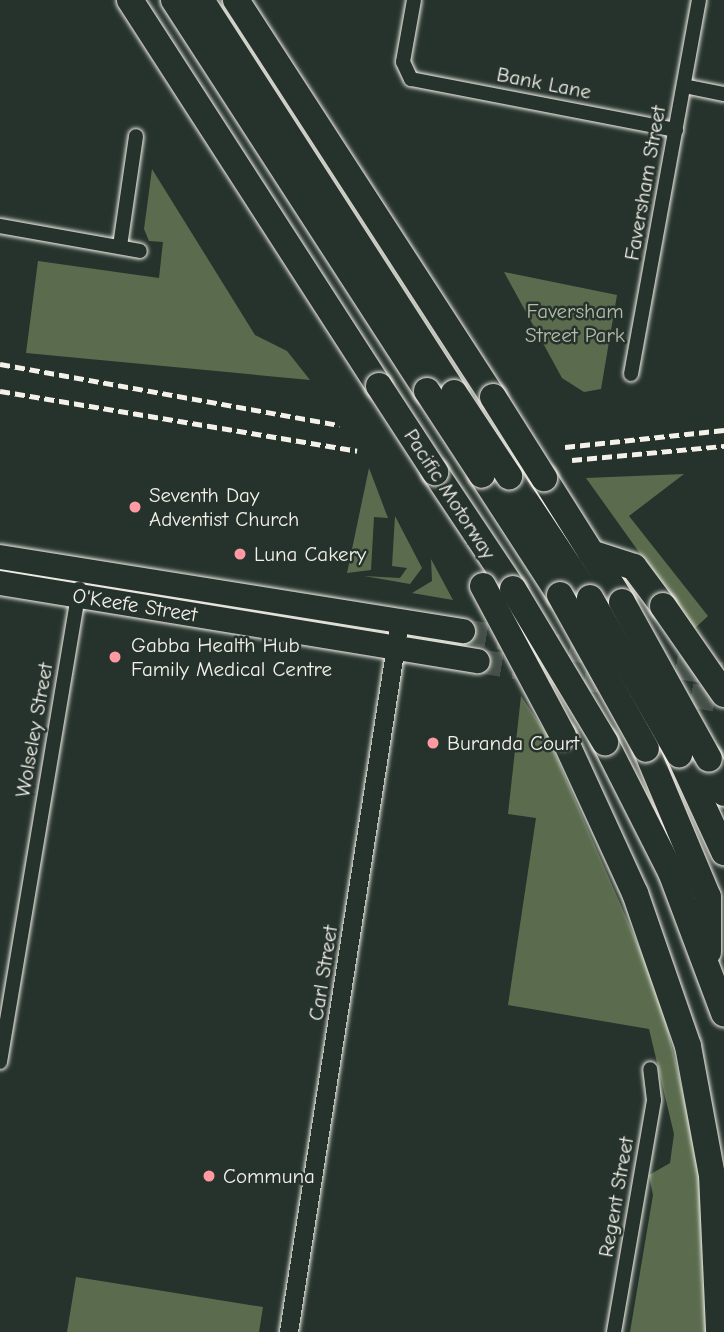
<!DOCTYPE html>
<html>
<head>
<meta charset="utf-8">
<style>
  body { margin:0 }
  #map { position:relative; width:724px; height:1332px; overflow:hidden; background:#26332d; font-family:"Comic Neue",sans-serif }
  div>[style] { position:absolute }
  .green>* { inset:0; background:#5b6c4e }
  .trunk-tunnel>* { height:24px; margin-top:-12px; transform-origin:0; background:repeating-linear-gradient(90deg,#455049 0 24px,transparent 0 36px) }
  .roads { filter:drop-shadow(0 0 2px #f4f1e8) drop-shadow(0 0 2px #f4f1e8) }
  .minor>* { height:14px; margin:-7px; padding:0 7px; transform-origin:7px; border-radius:7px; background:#26332d }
  .tertiary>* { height:18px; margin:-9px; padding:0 9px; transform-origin:9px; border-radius:9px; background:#26332d }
  .trunk>* { height:24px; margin:-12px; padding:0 12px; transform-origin:12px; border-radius:12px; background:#26332d }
  .motorway>* { height:26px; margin:-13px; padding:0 13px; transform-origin:13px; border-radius:13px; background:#26332d }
  .rail>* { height:5px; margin-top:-2.5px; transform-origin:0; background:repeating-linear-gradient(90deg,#f4f1e8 0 10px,transparent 0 15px) }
  .bridges { filter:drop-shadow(0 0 2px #f4f1e8) drop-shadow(0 0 2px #f4f1e8) }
  .motorway-bridge>* { height:26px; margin:-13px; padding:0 13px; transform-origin:13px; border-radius:13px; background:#26332d }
  .dots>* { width:19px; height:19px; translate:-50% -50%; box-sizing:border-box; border:4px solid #26332d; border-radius:50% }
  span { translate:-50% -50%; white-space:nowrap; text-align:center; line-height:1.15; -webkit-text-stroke:5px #26332d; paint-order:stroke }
  .street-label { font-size:21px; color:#f4f1e8 }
  .park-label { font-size:21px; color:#b7bcaa }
  .poi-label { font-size:21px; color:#f4f1e8 }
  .left { translate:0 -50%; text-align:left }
</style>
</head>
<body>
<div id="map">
  <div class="green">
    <div style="clip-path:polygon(152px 169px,255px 335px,287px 351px,310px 380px,26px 353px,38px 261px,159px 278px,163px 242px,149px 241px,144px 229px)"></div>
    <div style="clip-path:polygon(504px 272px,617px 295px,601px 389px,584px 392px,562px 378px)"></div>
    <div style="clip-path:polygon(369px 468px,388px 518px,374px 517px,371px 570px,347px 573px)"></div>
    <div style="clip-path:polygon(684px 474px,629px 516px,708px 616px,694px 629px,586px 478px)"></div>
    <div style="clip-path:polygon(395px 516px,422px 568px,410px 584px,364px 576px,400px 578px,407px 568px,392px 566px)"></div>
    <div style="clip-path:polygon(431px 559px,453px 600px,412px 593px,432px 581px)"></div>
    <div style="clip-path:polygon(521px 696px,546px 733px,659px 993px,700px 1164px,707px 1332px,630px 1332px,653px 1195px,649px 1175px,670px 1163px,674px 1134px,649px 1029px,508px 1005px,536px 818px,508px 814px)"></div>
    <div style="clip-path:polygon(76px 1277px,263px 1307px,259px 1332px,67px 1332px)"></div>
  </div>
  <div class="trunk-tunnel">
    <div style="left:463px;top:631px;width:262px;rotate:9.5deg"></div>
    <div style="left:478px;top:661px;width:249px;rotate:9.2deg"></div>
  </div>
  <div class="roads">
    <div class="minor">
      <div style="left:414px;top:0;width:63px;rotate:100.1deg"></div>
      <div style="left:403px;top:62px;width:19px;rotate:65deg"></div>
      <div style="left:411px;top:79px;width:270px;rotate:10.9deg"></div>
      <div style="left:684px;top:86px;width:41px;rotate:11.3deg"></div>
      <div style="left:0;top:226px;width:142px;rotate:10.1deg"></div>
      <div style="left:120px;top:246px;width:111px;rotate:-81.7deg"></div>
      <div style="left:631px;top:374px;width:380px;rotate:-79.7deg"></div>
      <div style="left:0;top:1062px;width:480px;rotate:-80.5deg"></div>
      <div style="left:614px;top:1332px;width:235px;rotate:-80.2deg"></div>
      <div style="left:654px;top:1100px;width:31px;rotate:-97deg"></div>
    </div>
    <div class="tertiary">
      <div style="left:289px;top:1332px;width:720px;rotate:-81.13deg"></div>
    </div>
    <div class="trunk">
      <div style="left:0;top:557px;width:469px;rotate:9.1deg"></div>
      <div style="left:0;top:583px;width:484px;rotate:9.3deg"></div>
    </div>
    <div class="motorway">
      <div style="left:130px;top:0;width:459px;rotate:57.2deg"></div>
      <div style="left:174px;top:0;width:466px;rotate:57.1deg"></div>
      <div style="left:201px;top:0;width:467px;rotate:57.2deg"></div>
      <div style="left:236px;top:0;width:473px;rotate:57.1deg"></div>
      <div style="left:435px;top:472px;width:141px;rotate:56.3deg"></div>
      <div style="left:482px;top:475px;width:143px;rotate:57deg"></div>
      <div style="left:509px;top:476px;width:146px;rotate:56.4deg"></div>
      <div style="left:544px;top:478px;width:146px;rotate:57.8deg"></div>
      <div style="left:591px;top:553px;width:45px;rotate:18deg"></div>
      <div style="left:634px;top:567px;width:49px;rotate:53.4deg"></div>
      <div style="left:563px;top:736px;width:173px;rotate:65.4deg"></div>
      <div style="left:635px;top:893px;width:162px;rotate:70.9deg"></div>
      <div style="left:688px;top:1046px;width:131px;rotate:79.5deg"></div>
      <div style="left:712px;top:1175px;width:157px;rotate:87.4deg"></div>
      <div style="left:605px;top:742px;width:146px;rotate:63.1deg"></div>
      <div style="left:671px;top:872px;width:151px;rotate:69.4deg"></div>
      <div style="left:646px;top:749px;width:160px;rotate:67.3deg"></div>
      <div style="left:708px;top:897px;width:55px;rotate:90deg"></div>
      <div style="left:679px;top:754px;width:108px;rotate:65.3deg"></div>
      <div style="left:709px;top:759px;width:37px;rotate:66deg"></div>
    </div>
  </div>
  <div class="rail">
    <div style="left:0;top:364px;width:345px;rotate:10.2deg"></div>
    <div style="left:0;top:391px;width:362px;rotate:9.5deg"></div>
    <div style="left:565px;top:447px;width:160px;rotate:-6.1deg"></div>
    <div style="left:572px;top:460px;width:153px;rotate:-5.3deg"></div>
  </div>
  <div class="bridges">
    <div class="motorway-bridge">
      <div style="left:379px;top:386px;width:103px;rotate:56.9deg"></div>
      <div style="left:427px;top:391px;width:100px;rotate:56.8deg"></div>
      <div style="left:454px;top:393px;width:100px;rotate:56.5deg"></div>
      <div style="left:493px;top:397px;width:96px;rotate:57.8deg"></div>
      <div style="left:483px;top:586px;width:170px;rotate:61.9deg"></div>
      <div style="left:513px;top:589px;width:179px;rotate:59deg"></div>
      <div style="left:560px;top:595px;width:176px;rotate:60.8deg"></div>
      <div style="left:590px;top:598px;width:180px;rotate:60.3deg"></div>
      <div style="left:622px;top:602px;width:179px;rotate:61deg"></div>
      <div style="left:663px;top:606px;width:107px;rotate:55.3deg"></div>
    </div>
  </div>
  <div class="dots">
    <div style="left:135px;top:507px;background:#ff9aa2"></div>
    <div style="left:240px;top:554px;background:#ff9aa2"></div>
    <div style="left:115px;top:657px;background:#ff9aa2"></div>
    <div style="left:433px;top:743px;background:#ff9aa2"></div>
    <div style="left:209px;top:1176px;background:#ff9aa2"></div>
  </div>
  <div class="street-label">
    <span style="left:544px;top:83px;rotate:11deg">Bank Lane</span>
    <span style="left:645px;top:183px;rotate:-80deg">Faversham Street</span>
    <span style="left:450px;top:494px;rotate:57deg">Pacific Motorway</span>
    <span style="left:135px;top:605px;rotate:9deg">O'Keefe Street</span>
    <span style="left:34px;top:730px;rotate:-80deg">Wolseley Street</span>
    <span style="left:323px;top:973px;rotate:-81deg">Carl Street</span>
    <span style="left:616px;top:1197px;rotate:-80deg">Regent Street</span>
  </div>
  <div class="park-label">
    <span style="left:575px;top:323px">Faversham<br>Street Park</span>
  </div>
  <div class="poi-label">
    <span class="left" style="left:149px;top:507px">Seventh Day<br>Adventist Church</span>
    <span class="left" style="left:254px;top:554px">Luna Cakery</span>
    <span class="left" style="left:131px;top:657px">Gabba Health Hub<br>Family Medical Centre</span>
    <span class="left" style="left:447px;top:743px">Buranda Court</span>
    <span class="left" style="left:223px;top:1176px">Communa</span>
  </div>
</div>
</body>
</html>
